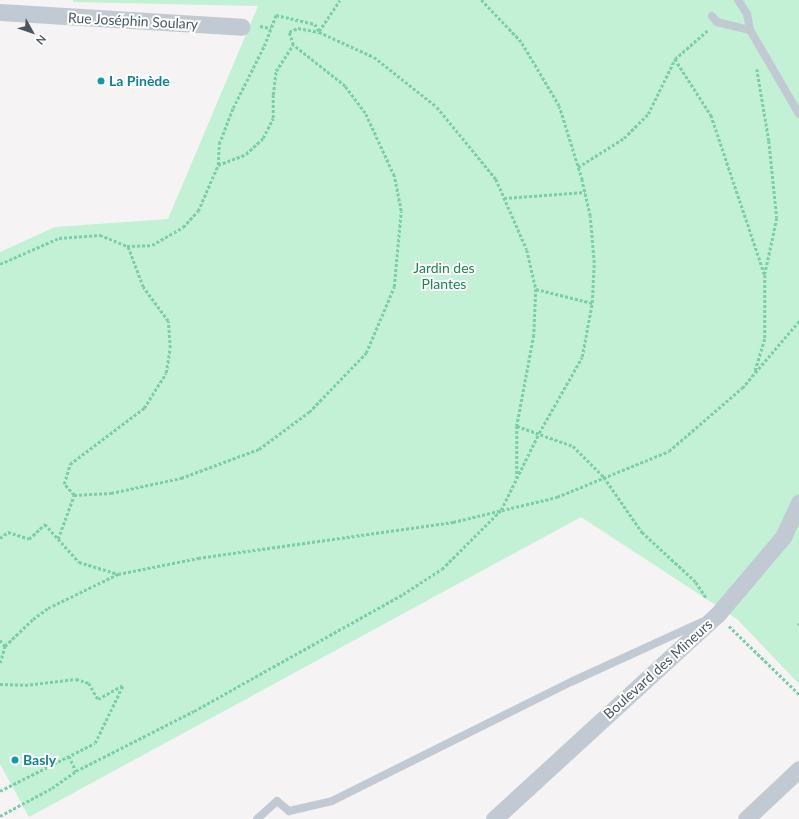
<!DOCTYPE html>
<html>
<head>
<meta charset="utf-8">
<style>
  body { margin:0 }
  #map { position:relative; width:799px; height:819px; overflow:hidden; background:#f5f3f3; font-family:Lato,sans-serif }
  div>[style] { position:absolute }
  .green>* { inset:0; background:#c3f1d5 }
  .path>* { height:2.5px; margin-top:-1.25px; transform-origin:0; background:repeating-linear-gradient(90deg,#7ad0a6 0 3px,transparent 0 5px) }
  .service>* { height:8px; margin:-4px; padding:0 4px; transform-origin:4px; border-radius:4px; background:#c1cad2 }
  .minor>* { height:17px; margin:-8.5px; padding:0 8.5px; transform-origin:8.5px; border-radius:8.5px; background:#c1cad2 }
  .dots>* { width:11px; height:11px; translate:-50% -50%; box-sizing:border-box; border:2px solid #fff; border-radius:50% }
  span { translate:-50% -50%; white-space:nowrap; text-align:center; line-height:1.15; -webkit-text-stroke:4px #fff; paint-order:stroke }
  .street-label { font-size:14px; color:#4a5661 }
  .culture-label { font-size:14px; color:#0d838f; font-weight:700 }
  .left { translate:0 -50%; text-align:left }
  .park-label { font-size:14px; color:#17864f }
  .north { position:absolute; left:12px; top:12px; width:40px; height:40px; -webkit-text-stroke:3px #fff; paint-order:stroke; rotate:130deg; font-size:11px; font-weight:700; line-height:16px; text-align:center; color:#4a5661 }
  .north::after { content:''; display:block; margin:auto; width:14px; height:18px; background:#4a5661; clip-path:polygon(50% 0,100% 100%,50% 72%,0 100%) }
</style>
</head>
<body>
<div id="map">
  <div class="green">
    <div style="clip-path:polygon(73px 0,799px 0,799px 684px,737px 619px,581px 517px,29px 817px,0 764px,0 252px,55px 227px,168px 219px,258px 6px,73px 2px)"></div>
  </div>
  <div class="path">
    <div style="left:260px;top:26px;width:11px;rotate:10deg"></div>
    <div style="left:319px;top:31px;width:37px;rotate:-56deg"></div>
    <div style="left:675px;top:59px;width:67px;rotate:57.3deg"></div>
    <div style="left:711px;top:115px;width:169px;rotate:71.4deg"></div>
    <div style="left:765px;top:275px;width:64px;rotate:90deg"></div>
    <div style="left:765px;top:339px;width:34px;rotate:107deg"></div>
    <div style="left:757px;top:69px;width:73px;rotate:80.5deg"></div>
    <div style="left:769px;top:141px;width:77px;rotate:84.1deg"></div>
    <div style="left:777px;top:218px;width:57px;rotate:102.1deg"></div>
    <div style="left:218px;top:165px;width:30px;rotate:-21deg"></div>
    <div style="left:246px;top:154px;width:23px;rotate:-43deg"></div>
    <div style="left:263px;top:138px;width:22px;rotate:-63deg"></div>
    <div style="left:273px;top:118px;width:23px;rotate:-90deg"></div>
    <div style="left:273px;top:95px;width:24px;rotate:-83deg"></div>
    <div style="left:276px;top:71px;width:31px;rotate:-57deg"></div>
    <div style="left:578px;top:167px;width:54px;rotate:-32.2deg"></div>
    <div style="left:624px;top:138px;width:34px;rotate:-45deg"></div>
    <div style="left:648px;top:114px;width:61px;rotate:-63.9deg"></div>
    <div style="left:675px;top:59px;width:44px;rotate:-41.3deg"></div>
    <div style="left:504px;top:198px;width:81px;rotate:-4.2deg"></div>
    <div style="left:0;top:264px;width:64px;rotate:-23.8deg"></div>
    <div style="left:59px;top:238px;width:41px;rotate:-4.2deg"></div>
    <div style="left:100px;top:235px;width:29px;rotate:22deg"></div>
    <div style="left:127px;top:246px;width:25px;rotate:-2deg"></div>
    <div style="left:152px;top:245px;width:36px;rotate:-30deg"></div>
    <div style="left:183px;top:227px;width:22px;rotate:-47deg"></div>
    <div style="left:198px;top:211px;width:50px;rotate:-66.5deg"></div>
    <div style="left:218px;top:165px;width:21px;rotate:-87deg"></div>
    <div style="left:219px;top:144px;width:39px;rotate:-69deg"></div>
    <div style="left:233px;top:108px;width:69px;rotate:-63.4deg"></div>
    <div style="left:264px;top:46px;width:33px;rotate:-69deg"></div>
    <div style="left:276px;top:15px;width:40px;rotate:13deg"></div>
    <div style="left:315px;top:24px;width:8px;rotate:60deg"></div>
    <div style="left:536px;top:289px;width:58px;rotate:14deg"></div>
    <div style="left:517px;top:426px;width:59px;rotate:19.7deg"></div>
    <div style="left:573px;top:446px;width:44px;rotate:45deg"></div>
    <div style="left:604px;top:477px;width:67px;rotate:55.4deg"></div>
    <div style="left:642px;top:532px;width:74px;rotate:42.8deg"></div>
    <div style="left:696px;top:582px;width:20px;rotate:57deg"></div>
    <div style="left:74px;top:495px;width:37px;rotate:-3deg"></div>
    <div style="left:111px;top:493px;width:72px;rotate:-12.1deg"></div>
    <div style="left:181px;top:478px;width:83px;rotate:-20.4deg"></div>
    <div style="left:259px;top:449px;width:62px;rotate:-36.5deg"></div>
    <div style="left:309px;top:412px;width:82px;rotate:-46deg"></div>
    <div style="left:366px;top:353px;width:72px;rotate:-67deg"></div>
    <div style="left:394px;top:287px;width:76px;rotate:-84.7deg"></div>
    <div style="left:401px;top:211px;width:36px;rotate:-101deg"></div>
    <div style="left:394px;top:176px;width:69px;rotate:-114.7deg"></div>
    <div style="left:365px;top:113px;width:34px;rotate:-127deg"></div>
    <div style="left:345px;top:86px;width:66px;rotate:-141.7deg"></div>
    <div style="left:293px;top:45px;width:14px;rotate:-107deg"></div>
    <div style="left:289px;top:32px;width:10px;rotate:-24deg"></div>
    <div style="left:298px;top:28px;width:21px;rotate:11deg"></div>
    <div style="left:319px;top:32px;width:60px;rotate:24.4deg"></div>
    <div style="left:374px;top:57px;width:80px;rotate:38.4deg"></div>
    <div style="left:437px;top:107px;width:93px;rotate:50.7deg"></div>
    <div style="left:496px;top:179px;width:77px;rotate:66.4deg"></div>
    <div style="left:527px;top:250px;width:40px;rotate:77deg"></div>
    <div style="left:536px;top:289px;width:46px;rotate:92.5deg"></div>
    <div style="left:534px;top:335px;width:93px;rotate:100.6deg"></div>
    <div style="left:517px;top:426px;width:52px;rotate:90deg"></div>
    <div style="left:74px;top:495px;width:15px;rotate:-132deg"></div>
    <div style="left:64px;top:484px;width:21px;rotate:-73deg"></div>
    <div style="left:70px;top:464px;width:93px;rotate:-37.1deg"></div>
    <div style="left:144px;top:408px;width:41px;rotate:-57.8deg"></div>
    <div style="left:166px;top:373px;width:25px;rotate:-81deg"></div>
    <div style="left:170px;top:348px;width:27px;rotate:-94deg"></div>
    <div style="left:168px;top:321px;width:42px;rotate:-126.3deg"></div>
    <div style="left:143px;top:287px;width:43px;rotate:-110.6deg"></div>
    <div style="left:0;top:538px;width:10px;rotate:-37deg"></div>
    <div style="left:8px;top:532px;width:22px;rotate:18deg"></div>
    <div style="left:29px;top:539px;width:22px;rotate:-43deg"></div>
    <div style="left:45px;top:524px;width:51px;rotate:48.2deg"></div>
    <div style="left:79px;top:562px;width:41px;rotate:17.1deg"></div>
    <div style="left:118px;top:574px;width:82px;rotate:-11.3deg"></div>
    <div style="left:198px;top:558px;width:258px;rotate:-8deg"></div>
    <div style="left:453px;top:522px;width:107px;rotate:-13.5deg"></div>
    <div style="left:557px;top:497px;width:121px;rotate:-22.3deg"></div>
    <div style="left:669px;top:451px;width:96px;rotate:-40.8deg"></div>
    <div style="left:742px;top:388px;width:88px;rotate:-49.6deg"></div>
    <div style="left:58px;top:539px;width:47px;rotate:-70deg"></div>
    <div style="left:798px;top:625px;width:2px;rotate:-63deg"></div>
    <div style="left:729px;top:626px;width:98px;rotate:44.2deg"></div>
    <div style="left:0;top:640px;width:8px;rotate:50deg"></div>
    <div style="left:0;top:663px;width:18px;rotate:-74deg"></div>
    <div style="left:5px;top:646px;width:39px;rotate:-44deg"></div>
    <div style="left:33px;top:619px;width:19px;rotate:-36deg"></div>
    <div style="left:48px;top:608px;width:78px;rotate:-25.9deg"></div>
    <div style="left:0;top:684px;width:25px;rotate:2deg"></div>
    <div style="left:25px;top:685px;width:51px;rotate:-6.7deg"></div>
    <div style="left:76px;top:679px;width:14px;rotate:17deg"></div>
    <div style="left:89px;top:683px;width:18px;rotate:61deg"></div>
    <div style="left:98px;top:699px;width:29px;rotate:-29deg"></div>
    <div style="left:69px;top:756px;width:17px;rotate:65deg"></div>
    <div style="left:0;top:791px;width:106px;rotate:-26.8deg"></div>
    <div style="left:95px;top:743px;width:64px;rotate:-64.2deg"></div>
    <div style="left:0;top:816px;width:59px;rotate:-28.3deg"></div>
    <div style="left:52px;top:788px;width:29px;rotate:-35deg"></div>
    <div style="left:76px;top:771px;width:132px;rotate:-27deg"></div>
    <div style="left:194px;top:711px;width:240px;rotate:-29.2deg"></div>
    <div style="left:403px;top:594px;width:46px;rotate:-32.7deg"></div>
    <div style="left:442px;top:569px;width:83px;rotate:-45deg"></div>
    <div style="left:501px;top:510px;width:86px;rotate:-63.7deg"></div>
    <div style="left:539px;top:433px;width:87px;rotate:-60.5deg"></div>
    <div style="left:582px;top:357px;width:55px;rotate:-79.5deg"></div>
    <div style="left:592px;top:303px;width:40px;rotate:-87.1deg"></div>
    <div style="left:594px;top:263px;width:47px;rotate:-94.9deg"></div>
    <div style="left:590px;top:216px;width:37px;rotate:-103deg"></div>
    <div style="left:582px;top:180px;width:77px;rotate:-107.3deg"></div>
    <div style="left:559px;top:106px;width:74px;rotate:-120.7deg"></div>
    <div style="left:521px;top:42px;width:58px;rotate:-133.6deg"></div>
  </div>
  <div class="service">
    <div style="left:738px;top:0;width:17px;rotate:57deg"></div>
    <div style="left:747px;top:14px;width:16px;rotate:79deg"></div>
    <div style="left:750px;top:30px;width:97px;rotate:59.7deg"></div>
    <div style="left:712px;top:16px;width:8px;rotate:50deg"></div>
    <div style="left:717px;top:22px;width:34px;rotate:14deg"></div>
    <div style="left:257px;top:819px;width:27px;rotate:-42deg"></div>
    <div style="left:277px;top:801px;width:16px;rotate:40deg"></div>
    <div style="left:289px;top:811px;width:44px;rotate:-13.1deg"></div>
    <div style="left:332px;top:801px;width:269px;rotate:-26.5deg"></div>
    <div style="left:573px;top:681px;width:142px;rotate:-24.6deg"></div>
  </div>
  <div class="minor">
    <div style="left:0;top:12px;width:242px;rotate:3.5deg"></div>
    <div style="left:494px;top:819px;width:302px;rotate:-42.5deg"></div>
    <div style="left:717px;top:615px;width:102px;rotate:-49.8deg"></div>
    <div style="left:783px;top:537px;width:38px;rotate:-65deg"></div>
    <div style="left:746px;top:819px;width:73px;rotate:-43.3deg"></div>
  </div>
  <div class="dots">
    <div style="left:101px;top:81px;background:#0f9aa8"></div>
    <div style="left:15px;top:760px;background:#0f9aa8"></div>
  </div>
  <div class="street-label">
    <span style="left:133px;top:21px;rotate:3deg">Rue Joséphin Soulary</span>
    <span style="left:658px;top:669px;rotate:-42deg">Boulevard des Mineurs</span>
  </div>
  <div class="culture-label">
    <span class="left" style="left:109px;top:81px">La Pinède</span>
    <span class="left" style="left:23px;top:760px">Basly</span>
  </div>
  <div class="park-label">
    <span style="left:444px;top:276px">Jardin des<br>Plantes</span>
  </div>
  <div class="north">N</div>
</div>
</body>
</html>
